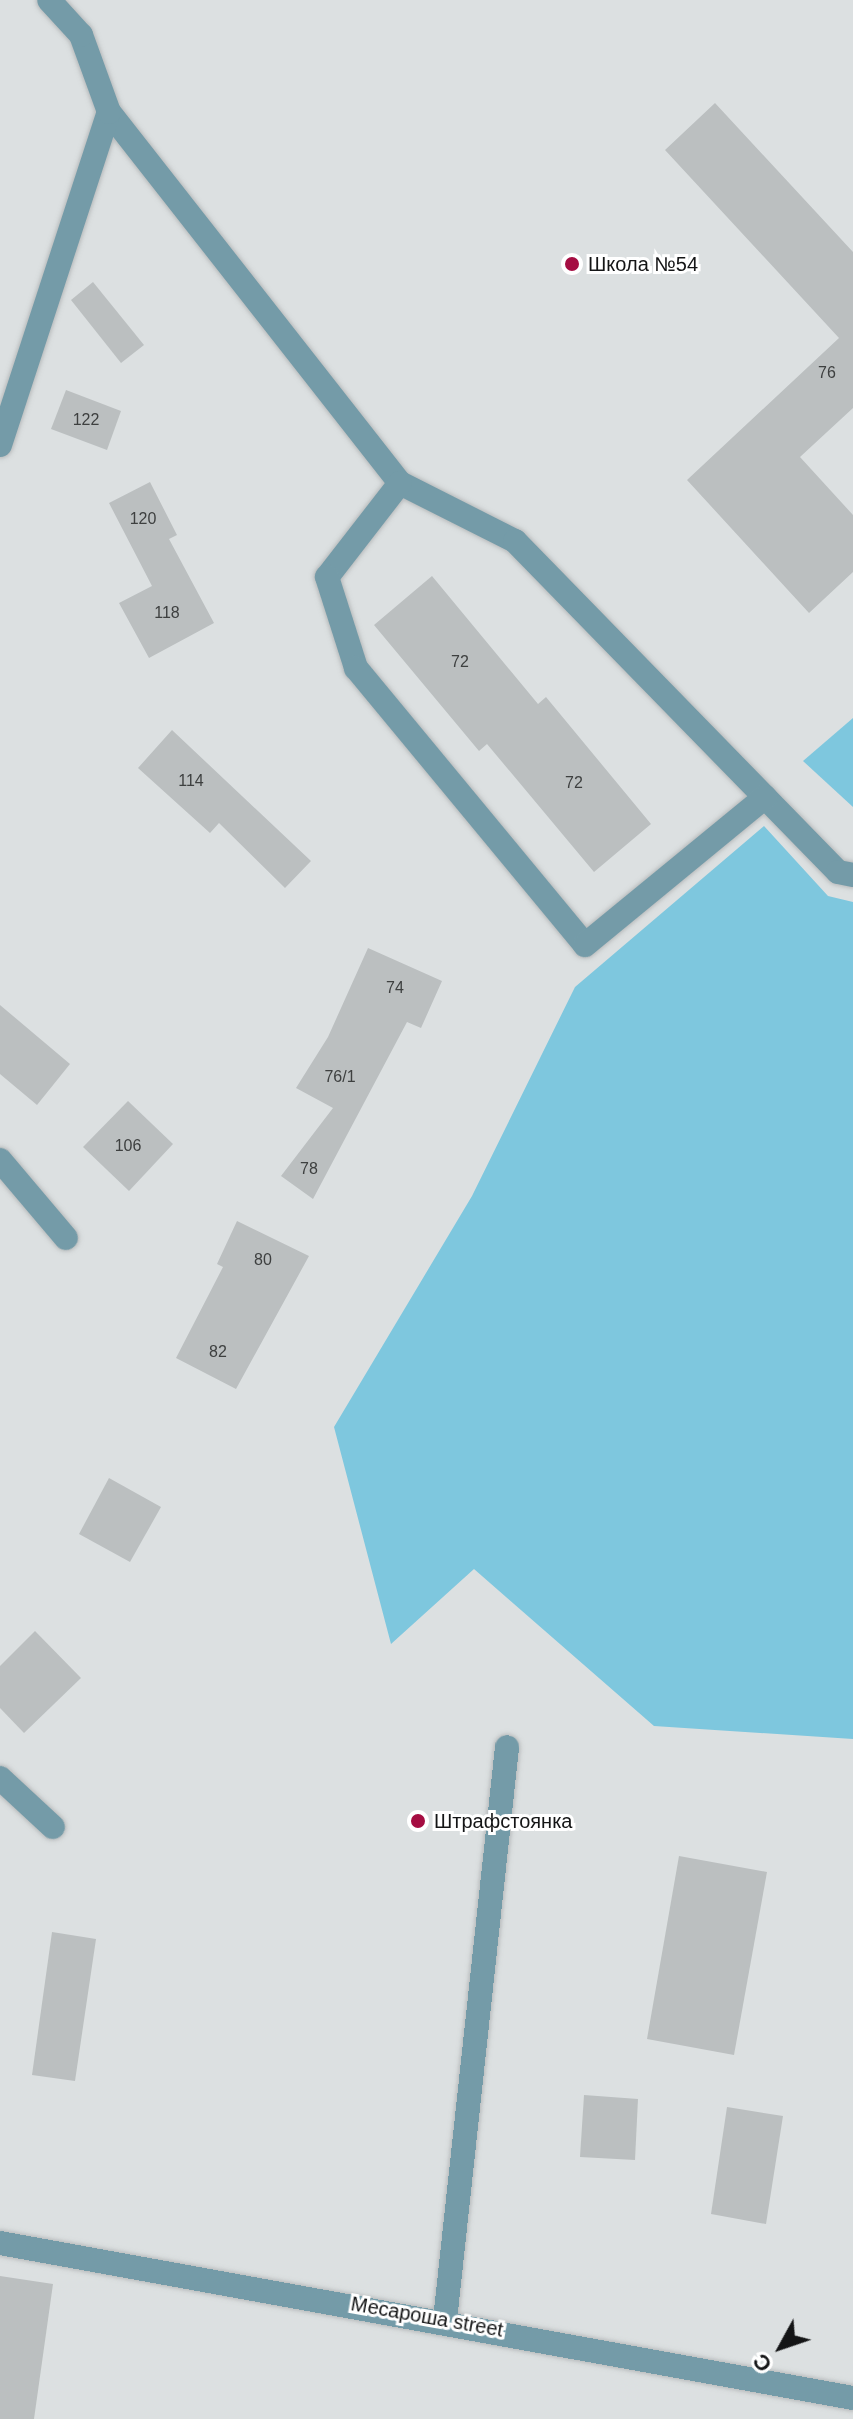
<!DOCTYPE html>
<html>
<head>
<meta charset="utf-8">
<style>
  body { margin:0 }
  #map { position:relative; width:853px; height:2419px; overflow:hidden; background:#dce0e1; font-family:Helvetica,sans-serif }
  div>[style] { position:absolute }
  .green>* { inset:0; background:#7ec7de }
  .building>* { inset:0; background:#bbbfc0 }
  .roads { filter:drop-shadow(0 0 2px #b8bbbc) drop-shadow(0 0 2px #b8bbbc) }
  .minor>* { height:24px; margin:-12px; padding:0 12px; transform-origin:12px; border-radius:12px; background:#749ba8 }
  .dots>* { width:22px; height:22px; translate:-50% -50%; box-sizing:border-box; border:4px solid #fff; border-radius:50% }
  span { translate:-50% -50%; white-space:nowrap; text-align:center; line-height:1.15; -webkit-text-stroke:6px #fff; paint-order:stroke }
  .number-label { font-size:16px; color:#3e4040 }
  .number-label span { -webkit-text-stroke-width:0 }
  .poi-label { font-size:20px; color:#141516 }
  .left { translate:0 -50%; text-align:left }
  .street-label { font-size:20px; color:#141516 }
  .north { position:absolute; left:741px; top:2307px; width:80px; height:80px; -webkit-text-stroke:6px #fff; paint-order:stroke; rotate:230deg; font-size:22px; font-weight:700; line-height:32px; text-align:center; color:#141516 }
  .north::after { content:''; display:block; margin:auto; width:28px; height:36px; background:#141516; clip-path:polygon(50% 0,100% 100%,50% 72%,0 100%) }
</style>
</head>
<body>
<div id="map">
  <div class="green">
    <div style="clip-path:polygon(853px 718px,853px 807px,803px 761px)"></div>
    <div style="clip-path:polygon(764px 826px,828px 896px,853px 902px,853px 1739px,654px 1726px,474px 1569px,391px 1644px,334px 1427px,472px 1196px,575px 987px)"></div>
  </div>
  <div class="building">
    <div style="clip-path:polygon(715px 103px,853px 252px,853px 408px,800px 457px,853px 515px,853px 572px,809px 613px,687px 480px,839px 338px,665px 150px)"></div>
    <div style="clip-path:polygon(93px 282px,144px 345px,121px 363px,71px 300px)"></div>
    <div style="clip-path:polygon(66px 390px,121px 411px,107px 450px,51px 429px)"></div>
    <div style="clip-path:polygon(150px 482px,177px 535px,169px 539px,214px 623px,149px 658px,119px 603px,152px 586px,109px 503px)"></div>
    <div style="clip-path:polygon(432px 576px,538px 704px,546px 697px,651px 824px,594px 872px,487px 744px,479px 751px,374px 625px)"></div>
    <div style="clip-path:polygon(172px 730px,311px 861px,285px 888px,219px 823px,210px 833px,138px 768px)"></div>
    <div style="clip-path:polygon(368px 948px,442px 981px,421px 1028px,407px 1022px,313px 1199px,281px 1176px,333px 1108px,296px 1088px,328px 1037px)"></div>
    <div style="clip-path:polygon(0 1005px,70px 1064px,37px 1105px,0 1074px)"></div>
    <div style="clip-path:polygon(128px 1101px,173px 1144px,129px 1191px,83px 1147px)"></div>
    <div style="clip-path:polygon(237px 1221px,309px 1256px,236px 1389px,176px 1358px,223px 1267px,217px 1264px)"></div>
    <div style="clip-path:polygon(109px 1478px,161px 1507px,130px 1562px,79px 1534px)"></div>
    <div style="clip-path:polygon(35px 1631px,81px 1678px,24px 1733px,0 1708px,0 1666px)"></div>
    <div style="clip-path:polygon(679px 1856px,767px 1872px,734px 2055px,647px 2039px)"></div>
    <div style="clip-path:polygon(52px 1932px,96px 1939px,75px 2081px,32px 2075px)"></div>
    <div style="clip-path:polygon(584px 2095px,638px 2099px,635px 2160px,580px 2157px)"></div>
    <div style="clip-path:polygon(727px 2107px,783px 2116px,766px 2224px,711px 2214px)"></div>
    <div style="clip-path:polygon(0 2276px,53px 2284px,34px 2419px,0 2419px)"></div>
  </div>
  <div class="roads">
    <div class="minor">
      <div style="left:109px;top:112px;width:472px;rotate:51.9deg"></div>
      <div style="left:400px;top:483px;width:129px;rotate:26.8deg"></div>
      <div style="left:515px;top:541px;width:462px;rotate:45.7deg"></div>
      <div style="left:838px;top:872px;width:15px;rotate:11deg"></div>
      <div style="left:0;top:445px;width:350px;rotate:-71.9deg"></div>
      <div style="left:109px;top:112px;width:82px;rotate:-110deg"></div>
      <div style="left:81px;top:35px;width:47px;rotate:-132.4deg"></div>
      <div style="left:400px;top:483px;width:119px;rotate:127.8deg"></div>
      <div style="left:327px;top:577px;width:96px;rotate:72.3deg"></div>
      <div style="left:356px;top:668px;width:359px;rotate:50.4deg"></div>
      <div style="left:585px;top:945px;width:233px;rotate:-39.4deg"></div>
      <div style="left:0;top:1160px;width:102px;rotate:49.8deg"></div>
      <div style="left:0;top:1778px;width:72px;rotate:42.8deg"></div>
      <div style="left:0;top:2243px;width:867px;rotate:10.3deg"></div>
      <div style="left:445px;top:2320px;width:576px;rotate:-83.82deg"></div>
    </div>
  </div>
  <div class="dots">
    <div style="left:572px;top:264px;background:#a50d42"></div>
    <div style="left:418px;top:1821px;background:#a50d42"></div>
  </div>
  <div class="number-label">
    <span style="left:827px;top:373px">76</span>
    <span style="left:86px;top:420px">122</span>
    <span style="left:143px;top:519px">120</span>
    <span style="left:167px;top:613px">118</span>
    <span style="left:460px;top:662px">72</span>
    <span style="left:191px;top:781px">114</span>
    <span style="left:574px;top:783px">72</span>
    <span style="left:395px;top:988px">74</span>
    <span style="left:340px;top:1077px">76/1</span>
    <span style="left:128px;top:1146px">106</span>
    <span style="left:309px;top:1169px">78</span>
    <span style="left:263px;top:1260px">80</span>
    <span style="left:218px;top:1352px">82</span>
  </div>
  <div class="poi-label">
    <span class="left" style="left:588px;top:264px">Школа №54</span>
    <span class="left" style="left:434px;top:1821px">Штрафстоянка</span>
  </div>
  <div class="street-label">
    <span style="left:427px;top:2317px;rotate:10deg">Месароша street</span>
  </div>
  <div class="north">С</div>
</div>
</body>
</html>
